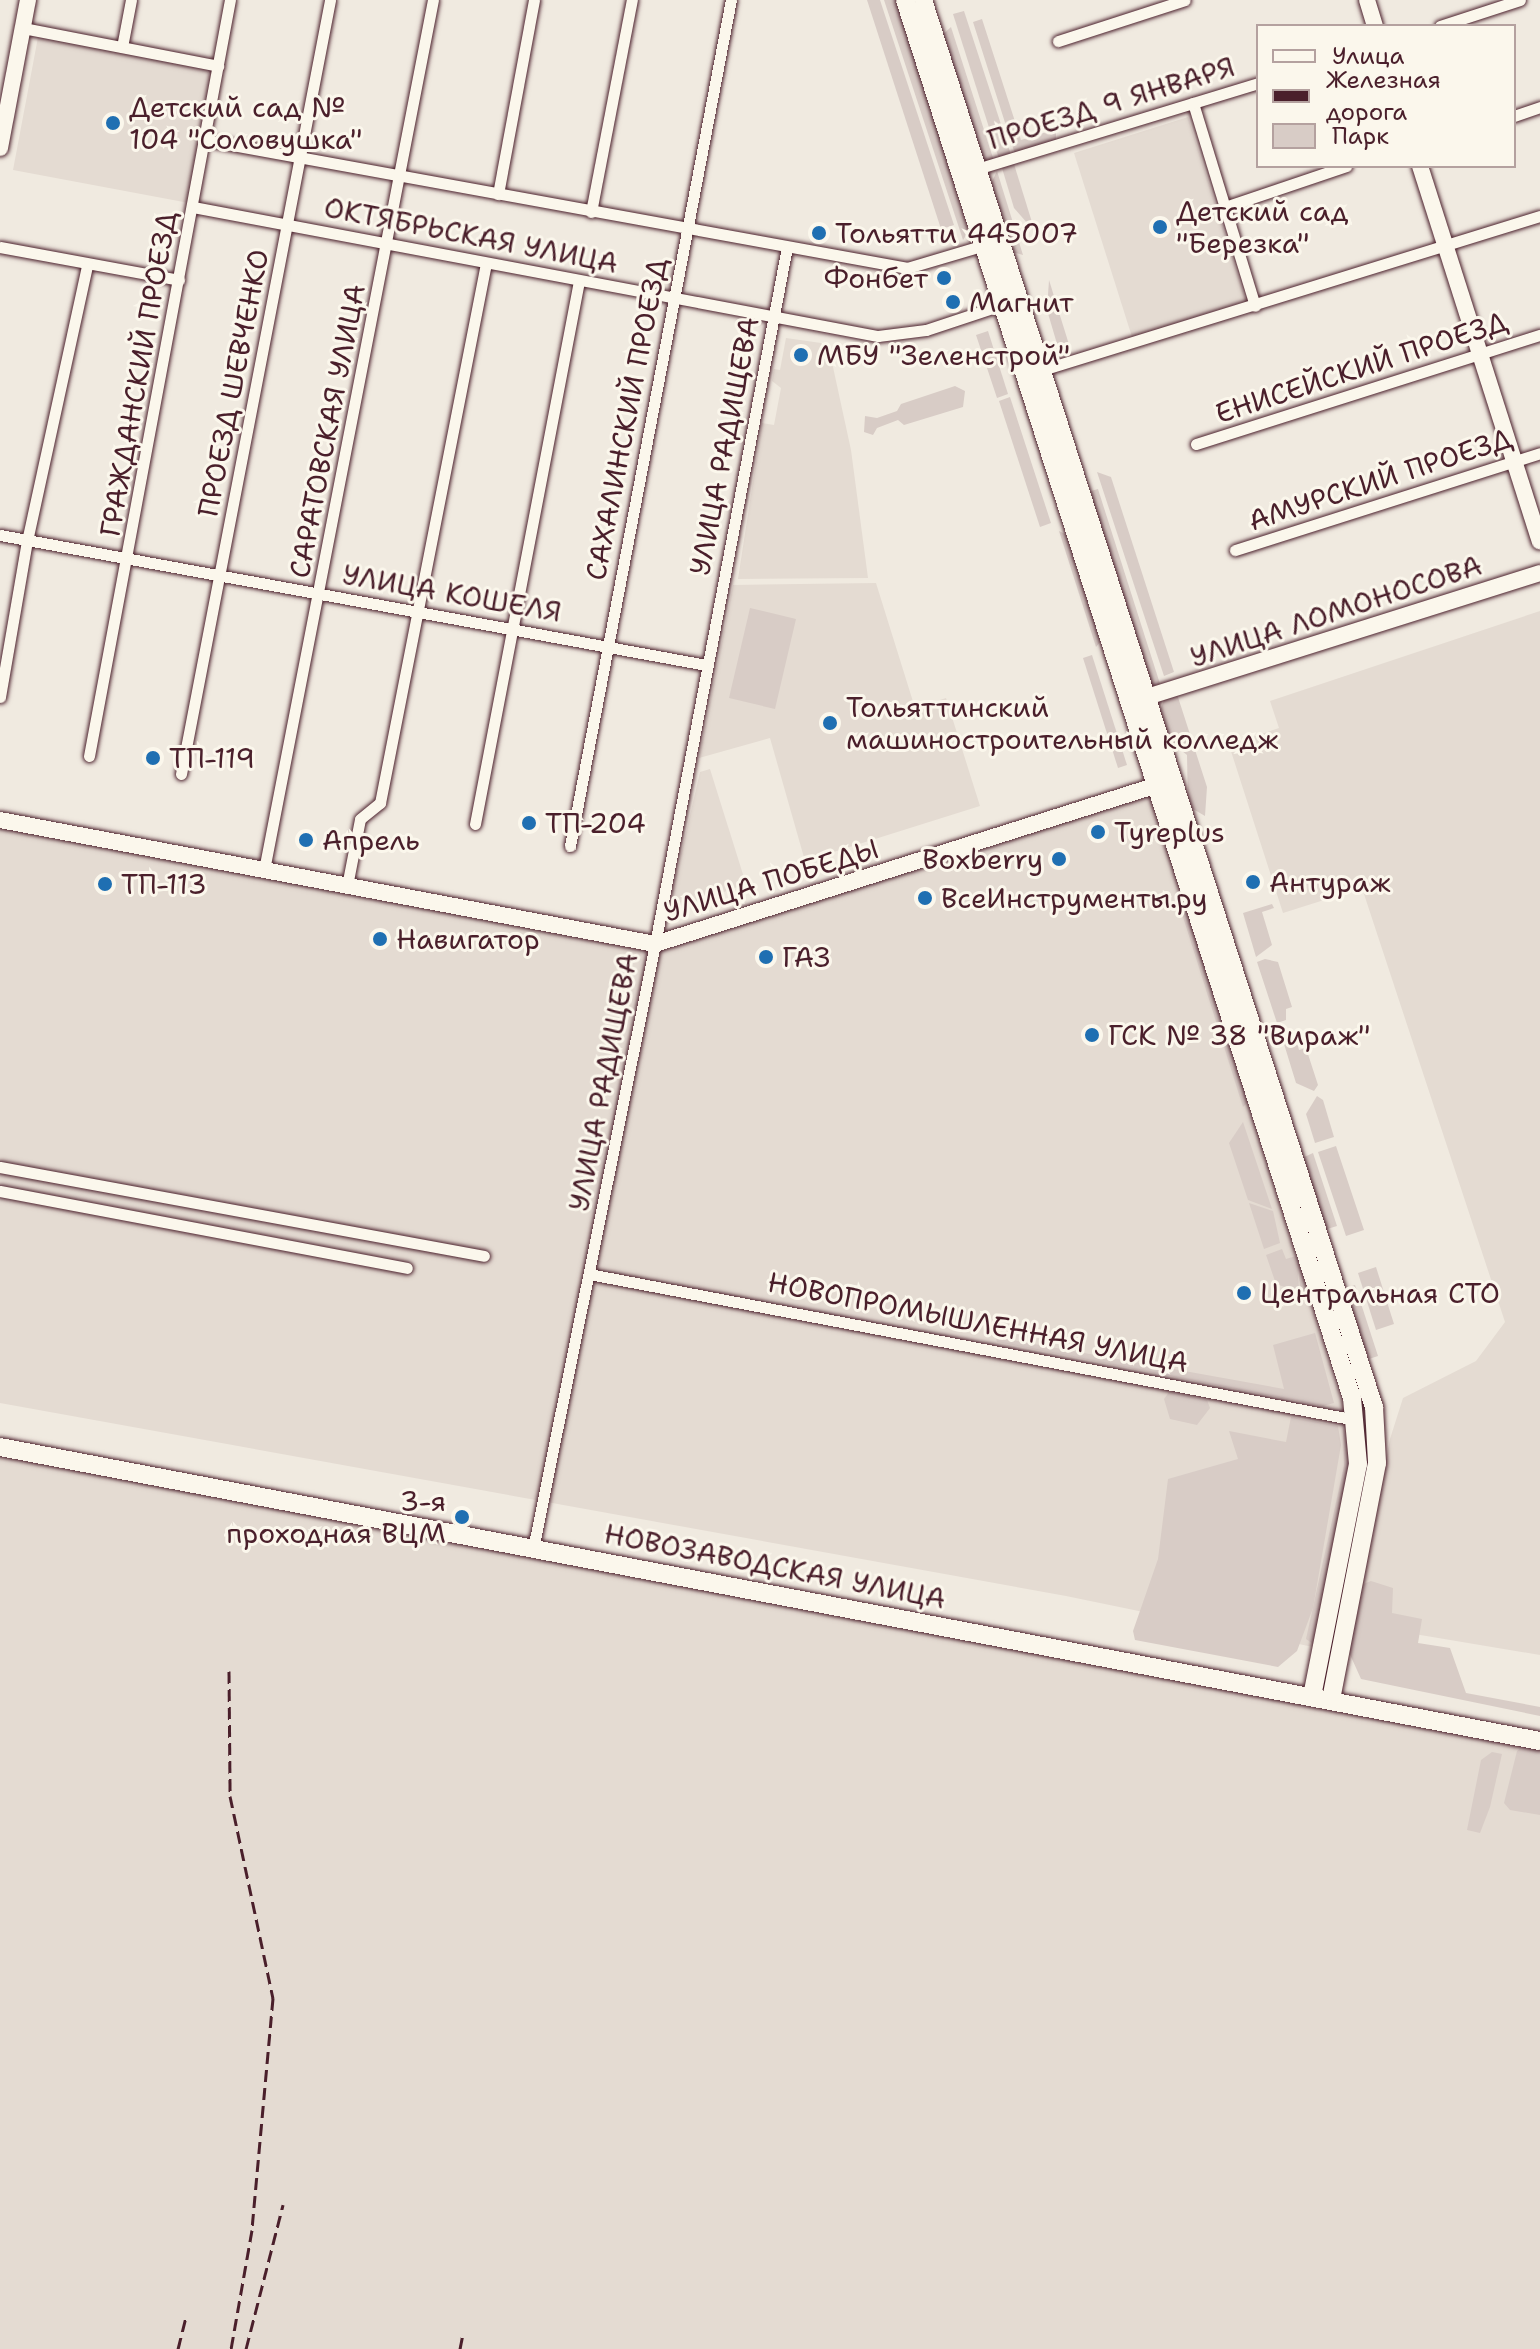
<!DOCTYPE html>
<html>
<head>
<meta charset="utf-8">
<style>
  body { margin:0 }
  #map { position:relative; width:1540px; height:2349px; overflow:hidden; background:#f0eae0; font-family:"Shantell Sans",sans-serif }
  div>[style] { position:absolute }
  .built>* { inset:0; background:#e4dbd2 }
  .green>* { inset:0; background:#d8ccc6 }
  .roads { filter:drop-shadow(0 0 2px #4a1f2b) drop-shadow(0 0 2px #4a1f2b) }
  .street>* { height:11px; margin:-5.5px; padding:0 5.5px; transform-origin:5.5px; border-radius:5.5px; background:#fbf7ec }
  .secondary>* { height:16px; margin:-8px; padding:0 8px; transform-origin:8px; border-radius:8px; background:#fbf7ec }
  .primary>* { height:18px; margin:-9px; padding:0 9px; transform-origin:9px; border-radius:9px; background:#fbf7ec }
  .rail>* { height:3px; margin-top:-1.5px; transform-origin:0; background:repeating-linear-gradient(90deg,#4a1f2b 0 12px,transparent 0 18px) }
  .dots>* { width:22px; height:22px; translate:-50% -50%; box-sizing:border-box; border:4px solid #fbf7ec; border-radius:50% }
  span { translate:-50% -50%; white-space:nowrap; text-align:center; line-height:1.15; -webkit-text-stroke:6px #fbf7ec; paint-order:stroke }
  .street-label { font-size:28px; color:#4a1f2b }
  .poi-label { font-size:28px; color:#4a1f2b }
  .left { translate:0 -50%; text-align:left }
  .right { translate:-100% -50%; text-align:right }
  .legend { position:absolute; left:1256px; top:24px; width:260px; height:144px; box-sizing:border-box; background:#fbf7ec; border:2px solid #b4a19f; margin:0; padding:10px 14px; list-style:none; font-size:24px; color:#4a1f2b }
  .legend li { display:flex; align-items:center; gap:16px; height:40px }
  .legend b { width:40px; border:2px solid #b4a19f }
</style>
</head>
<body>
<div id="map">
  <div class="built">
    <div style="clip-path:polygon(38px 37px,206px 69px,212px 80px,189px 203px,13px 170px)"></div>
    <div style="clip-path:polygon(1188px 117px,1246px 301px,1132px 337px,1074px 153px)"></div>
    <div style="clip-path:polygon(786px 338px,828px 344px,851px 450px,868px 578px,738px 579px,762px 423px,774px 425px,781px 388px,772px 381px,774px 369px,780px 370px)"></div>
    <div style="clip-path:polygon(876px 583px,915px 708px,946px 698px,980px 806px,805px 861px,770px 738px,699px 758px,733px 585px)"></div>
    <div style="clip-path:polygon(1540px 611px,1540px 1655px,1355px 1624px,1390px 1439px,1403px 1398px,1476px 1361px,1505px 1322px,1362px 888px,1283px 913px,1229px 745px,1279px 728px,1270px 701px)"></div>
    <div style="clip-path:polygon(710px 769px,746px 884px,679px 908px,669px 906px,700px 772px)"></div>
    <div style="clip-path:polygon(1150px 794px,1347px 1419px,1352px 1459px,1313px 1647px,1066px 1596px,0 1403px,0 824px,659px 948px)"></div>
    <div style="clip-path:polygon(0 1447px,1540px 1741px,1540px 2349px,0 2349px)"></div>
  </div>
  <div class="green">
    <div style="clip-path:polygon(867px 0,880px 0,954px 225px,941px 229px)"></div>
    <div style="clip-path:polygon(884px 0,899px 0,971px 228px,963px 240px)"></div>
    <div style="clip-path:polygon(964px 11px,1011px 155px,999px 159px,953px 14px)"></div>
    <div style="clip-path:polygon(982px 19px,1021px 140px,1056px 129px,1056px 140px,1015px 154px,973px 22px)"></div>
    <div style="clip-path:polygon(951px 27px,994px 161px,982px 160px,940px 37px)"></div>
    <div style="clip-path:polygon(1014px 164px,1035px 232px,1014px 208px,1002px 168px)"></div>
    <div style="clip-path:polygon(997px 171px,1023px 255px,1012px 252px,989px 188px)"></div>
    <div style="clip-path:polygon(1049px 280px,1071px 351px,1060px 354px,1047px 310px)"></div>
    <div style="clip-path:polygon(988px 331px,1008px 394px,997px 398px,976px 335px)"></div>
    <div style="clip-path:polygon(955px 386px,965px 391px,963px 407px,904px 425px,898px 420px,877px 428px,873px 435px,864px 432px,865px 416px,877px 418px,897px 411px,901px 404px)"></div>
    <div style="clip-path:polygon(1010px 397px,1051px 523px,1040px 527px,999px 401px)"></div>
    <div style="clip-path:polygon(1097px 472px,1111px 477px,1174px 672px,1164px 676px)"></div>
    <div style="clip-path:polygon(1098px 489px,1161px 687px,1151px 684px,1093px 511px,1091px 491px)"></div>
    <div style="clip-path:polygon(1059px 531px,1069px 536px,1102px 640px,1096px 647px)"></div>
    <div style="clip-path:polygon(750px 608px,796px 619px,775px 709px,729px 698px)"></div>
    <div style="clip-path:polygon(1092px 655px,1127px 765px,1118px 768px,1083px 658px)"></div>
    <div style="clip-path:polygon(1177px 694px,1207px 787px,1205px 816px,1188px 806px,1187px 755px,1167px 739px,1159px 714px,1164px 700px)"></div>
    <div style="clip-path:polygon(1185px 892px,1249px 1101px,1243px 1107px,1176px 895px)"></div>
    <div style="clip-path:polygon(1272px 904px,1274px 908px,1262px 912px,1272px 945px,1256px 957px,1243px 913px)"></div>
    <div style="clip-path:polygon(1265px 959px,1278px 962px,1292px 1007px,1286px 1009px,1286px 1020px,1277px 1023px,1257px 962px)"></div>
    <div style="clip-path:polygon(1285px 1030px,1294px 1032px,1299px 1050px,1306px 1048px,1318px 1085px,1314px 1091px,1296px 1083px,1280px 1031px)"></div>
    <div style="clip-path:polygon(1317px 1096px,1323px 1100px,1334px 1137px,1315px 1143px,1306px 1114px)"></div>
    <div style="clip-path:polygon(1243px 1122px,1272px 1209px,1248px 1200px,1229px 1143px)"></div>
    <div style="clip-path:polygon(1336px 1146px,1364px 1230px,1346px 1236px,1318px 1152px)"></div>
    <div style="clip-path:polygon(1313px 1153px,1337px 1226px,1324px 1230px,1302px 1158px)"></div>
    <div style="clip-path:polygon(1249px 1203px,1273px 1211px,1280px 1243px,1264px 1249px)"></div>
    <div style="clip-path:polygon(1282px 1249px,1286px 1259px,1296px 1256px,1311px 1296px,1301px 1293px,1298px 1270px,1299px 1292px,1276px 1284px,1266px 1255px)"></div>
    <div style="clip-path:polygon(1376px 1267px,1394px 1324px,1376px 1330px,1358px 1273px)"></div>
    <div style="clip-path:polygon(1355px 1285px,1378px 1356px,1369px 1359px,1343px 1289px)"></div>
    <div style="clip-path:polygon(994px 1331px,1001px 1338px,1284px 1389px,1273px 1345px,1315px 1333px,1334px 1403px,1323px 1406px,997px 1342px)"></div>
    <div style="clip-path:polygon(1169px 1392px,1207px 1400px,1210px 1408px,1197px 1425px,1170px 1419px,1164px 1399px)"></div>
    <div style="clip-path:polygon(1291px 1417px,1338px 1426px,1341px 1445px,1313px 1608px,1297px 1651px,1278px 1667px,1135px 1640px,1133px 1631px,1158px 1559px,1168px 1479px,1238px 1459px,1229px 1431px,1286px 1442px)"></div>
    <div style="clip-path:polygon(1343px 1427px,1352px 1460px,1323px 1618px,1313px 1644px,1306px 1639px,1344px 1466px)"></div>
    <div style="clip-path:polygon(1371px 1581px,1393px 1588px,1392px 1613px,1422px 1619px,1418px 1643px,1450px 1648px,1466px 1693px,1540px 1707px,1540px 1716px,1361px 1679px,1348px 1650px,1361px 1585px)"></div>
    <div style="clip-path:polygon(1525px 1744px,1540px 1746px,1540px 1815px,1510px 1810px,1504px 1803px,1517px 1751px)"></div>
    <div style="clip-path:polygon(1492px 1752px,1502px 1754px,1490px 1807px,1480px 1833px,1467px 1830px,1481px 1760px)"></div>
  </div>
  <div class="roads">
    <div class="street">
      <div style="left:1440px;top:26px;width:84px;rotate:-18deg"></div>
      <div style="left:23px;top:28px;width:199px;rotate:11deg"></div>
      <div style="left:1058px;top:41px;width:133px;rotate:-17.9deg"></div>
      <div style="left:122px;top:47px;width:48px;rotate:-79.2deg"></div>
      <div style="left:1193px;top:103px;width:212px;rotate:73deg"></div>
      <div style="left:1514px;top:116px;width:28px;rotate:-19deg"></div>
      <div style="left:205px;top:140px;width:714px;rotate:10.33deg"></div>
      <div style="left:907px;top:268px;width:84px;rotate:-16.5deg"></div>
      <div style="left:977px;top:169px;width:294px;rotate:-17deg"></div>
      <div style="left:498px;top:194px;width:197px;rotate:-79.5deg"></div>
      <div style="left:193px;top:207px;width:697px;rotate:10.67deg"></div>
      <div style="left:878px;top:336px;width:48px;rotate:-7.1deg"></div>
      <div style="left:926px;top:330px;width:85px;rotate:-18.4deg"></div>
      <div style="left:1225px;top:207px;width:128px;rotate:-18.7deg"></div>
      <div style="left:591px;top:212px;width:216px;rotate:-79.1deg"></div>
      <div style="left:0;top:247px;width:182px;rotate:10.4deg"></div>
      <div style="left:1042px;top:370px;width:521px;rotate:-17.18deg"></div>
      <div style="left:1196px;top:444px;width:361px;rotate:-17.6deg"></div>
      <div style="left:0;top:535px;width:718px;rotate:10.43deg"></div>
      <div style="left:1235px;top:550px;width:320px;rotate:-17.6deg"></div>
      <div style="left:0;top:697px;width:158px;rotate:-80.2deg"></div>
      <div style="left:27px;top:541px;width:282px;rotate:-77.7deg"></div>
      <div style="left:89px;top:756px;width:769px;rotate:-79.44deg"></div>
      <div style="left:181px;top:774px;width:788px;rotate:-79.1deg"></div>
      <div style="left:475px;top:824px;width:553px;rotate:-79.16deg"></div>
      <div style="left:570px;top:846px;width:861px;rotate:-79.23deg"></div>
      <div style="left:264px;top:870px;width:886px;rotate:-79.01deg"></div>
      <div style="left:347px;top:886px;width:68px;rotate:-79deg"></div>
      <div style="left:360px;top:819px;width:26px;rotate:-39deg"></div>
      <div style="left:380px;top:803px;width:550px;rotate:-78.89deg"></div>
      <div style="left:0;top:1167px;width:492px;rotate:10.4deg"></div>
      <div style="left:0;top:1191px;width:414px;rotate:10.7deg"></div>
      <div style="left:589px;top:1274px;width:781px;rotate:10.78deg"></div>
      <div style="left:533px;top:1549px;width:617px;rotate:-78.6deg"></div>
      <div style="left:655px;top:944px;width:709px;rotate:-79.28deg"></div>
    </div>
    <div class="secondary">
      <div style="left:1367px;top:0;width:27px;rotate:73deg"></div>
      <div style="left:0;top:148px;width:151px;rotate:-79.3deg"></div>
      <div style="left:1420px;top:166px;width:394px;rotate:72.3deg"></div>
      <div style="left:1147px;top:697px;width:412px;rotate:-17.5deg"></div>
      <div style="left:0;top:820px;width:667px;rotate:10.72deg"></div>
      <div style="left:655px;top:944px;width:537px;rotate:-17.56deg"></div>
    </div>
    <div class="primary">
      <div style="left:905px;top:0;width:1468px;rotate:72.27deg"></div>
      <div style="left:1352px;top:1398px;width:66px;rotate:84.8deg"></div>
      <div style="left:1358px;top:1464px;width:237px;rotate:101.2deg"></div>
      <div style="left:923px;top:0;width:1478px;rotate:72.23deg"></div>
      <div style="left:1374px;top:1407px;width:56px;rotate:86.9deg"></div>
      <div style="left:1377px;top:1463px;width:241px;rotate:101deg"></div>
      <div style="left:0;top:1447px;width:1568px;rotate:10.81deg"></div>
    </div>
  </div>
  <div class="rail">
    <div style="left:229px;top:1671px;width:125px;rotate:89.5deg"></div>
    <div style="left:230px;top:1796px;width:207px;rotate:78deg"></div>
    <div style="left:273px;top:1998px;width:233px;rotate:95.2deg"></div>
    <div style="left:252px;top:2230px;width:121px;rotate:100deg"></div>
    <div style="left:178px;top:2349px;width:34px;rotate:-76deg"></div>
    <div style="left:246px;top:2349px;width:149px;rotate:-75.6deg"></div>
    <div style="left:460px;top:2349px;width:16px;rotate:-79deg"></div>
  </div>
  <div class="dots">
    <div style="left:113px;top:123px;background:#1f6fb2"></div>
    <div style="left:1160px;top:227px;background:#1f6fb2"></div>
    <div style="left:819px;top:233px;background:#1f6fb2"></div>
    <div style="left:944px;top:278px;background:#1f6fb2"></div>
    <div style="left:953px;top:302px;background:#1f6fb2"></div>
    <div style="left:801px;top:355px;background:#1f6fb2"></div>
    <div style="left:830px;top:723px;background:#1f6fb2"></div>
    <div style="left:153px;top:758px;background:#1f6fb2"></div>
    <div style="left:529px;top:823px;background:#1f6fb2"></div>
    <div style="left:1098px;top:832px;background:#1f6fb2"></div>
    <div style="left:306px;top:840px;background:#1f6fb2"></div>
    <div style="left:1059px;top:859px;background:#1f6fb2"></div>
    <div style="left:1253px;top:882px;background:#1f6fb2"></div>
    <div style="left:105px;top:884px;background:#1f6fb2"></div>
    <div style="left:925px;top:898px;background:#1f6fb2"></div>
    <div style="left:380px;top:939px;background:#1f6fb2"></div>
    <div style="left:766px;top:957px;background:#1f6fb2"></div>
    <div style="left:1092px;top:1035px;background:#1f6fb2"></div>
    <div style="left:1244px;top:1293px;background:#1f6fb2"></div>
    <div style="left:462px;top:1517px;background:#1f6fb2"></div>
  </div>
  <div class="street-label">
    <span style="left:1111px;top:103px;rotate:-17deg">ПРОЕЗД 9 ЯНВАРЯ</span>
    <span style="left:471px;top:235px;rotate:11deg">ОКТЯБРЬСКАЯ УЛИЦА</span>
    <span style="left:1361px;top:367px;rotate:-18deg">ЕНИСЕЙСКИЙ ПРОЕЗД</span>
    <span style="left:138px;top:374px;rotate:-80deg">ГРАЖДАНСКИЙ ПРОЕЗД</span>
    <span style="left:233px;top:383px;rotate:-79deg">ПРОЕЗД ШЕВЧЕНКО</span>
    <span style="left:626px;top:419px;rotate:-79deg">САХАЛИНСКИЙ ПРОЕЗД</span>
    <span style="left:327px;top:431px;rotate:-79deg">САРАТОВСКАЯ УЛИЦА</span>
    <span style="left:724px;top:446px;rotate:-79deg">УЛИЦА РАДИЩЕВА</span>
    <span style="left:1380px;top:479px;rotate:-18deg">АМУРСКИЙ ПРОЕЗД</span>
    <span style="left:452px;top:593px;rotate:10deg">УЛИЦА КОШЕЛЯ</span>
    <span style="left:1336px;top:611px;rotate:-18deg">УЛИЦА ЛОМОНОСОВА</span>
    <span style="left:771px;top:880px;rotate:-17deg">УЛИЦА ПОБЕДЫ</span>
    <span style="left:603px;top:1082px;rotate:-79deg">УЛИЦА РАДИЩЕВА</span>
    <span style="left:978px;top:1322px;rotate:11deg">НОВОПРОМЫШЛЕННАЯ УЛИЦА</span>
    <span style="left:775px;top:1566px;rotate:11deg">НОВОЗАВОДСКАЯ УЛИЦА</span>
  </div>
  <div class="poi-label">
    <span class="left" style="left:129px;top:123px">Детский сад №<br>104 "Соловушка"</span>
    <span class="left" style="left:1176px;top:227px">Детский сад<br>"Березка"</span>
    <span class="left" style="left:835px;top:233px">Тольятти 445007</span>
    <span class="right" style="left:928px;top:278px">Фонбет</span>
    <span class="left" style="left:969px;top:302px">Магнит</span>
    <span class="left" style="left:817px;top:355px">МБУ "Зеленстрой"</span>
    <span class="left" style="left:846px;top:723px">Тольяттинский<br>машиностроительный колледж</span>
    <span class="left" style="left:169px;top:758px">ТП-119</span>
    <span class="left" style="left:545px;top:823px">ТП-204</span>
    <span class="left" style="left:1114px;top:832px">Tyreplus</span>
    <span class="left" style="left:322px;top:840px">Апрель</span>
    <span class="right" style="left:1043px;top:859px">Boxberry</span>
    <span class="left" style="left:1269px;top:882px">Антураж</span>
    <span class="left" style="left:121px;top:884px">ТП-113</span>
    <span class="left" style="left:941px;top:898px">ВсеИнструменты.ру</span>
    <span class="left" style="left:396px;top:939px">Навигатор</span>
    <span class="left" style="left:782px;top:957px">ГАЗ</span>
    <span class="left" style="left:1108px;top:1035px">ГСК № 38 "Вираж"</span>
    <span class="left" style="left:1260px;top:1293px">Центральная СТО</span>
    <span class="right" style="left:446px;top:1517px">3-я<br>проходная ВЦМ</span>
  </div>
  <ul class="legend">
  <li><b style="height:10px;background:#fbf7ec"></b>Улица</li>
  <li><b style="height:10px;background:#4a1f2b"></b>Железная дорога</li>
  <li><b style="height:22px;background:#d8ccc6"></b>Парк</li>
  </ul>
</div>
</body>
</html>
